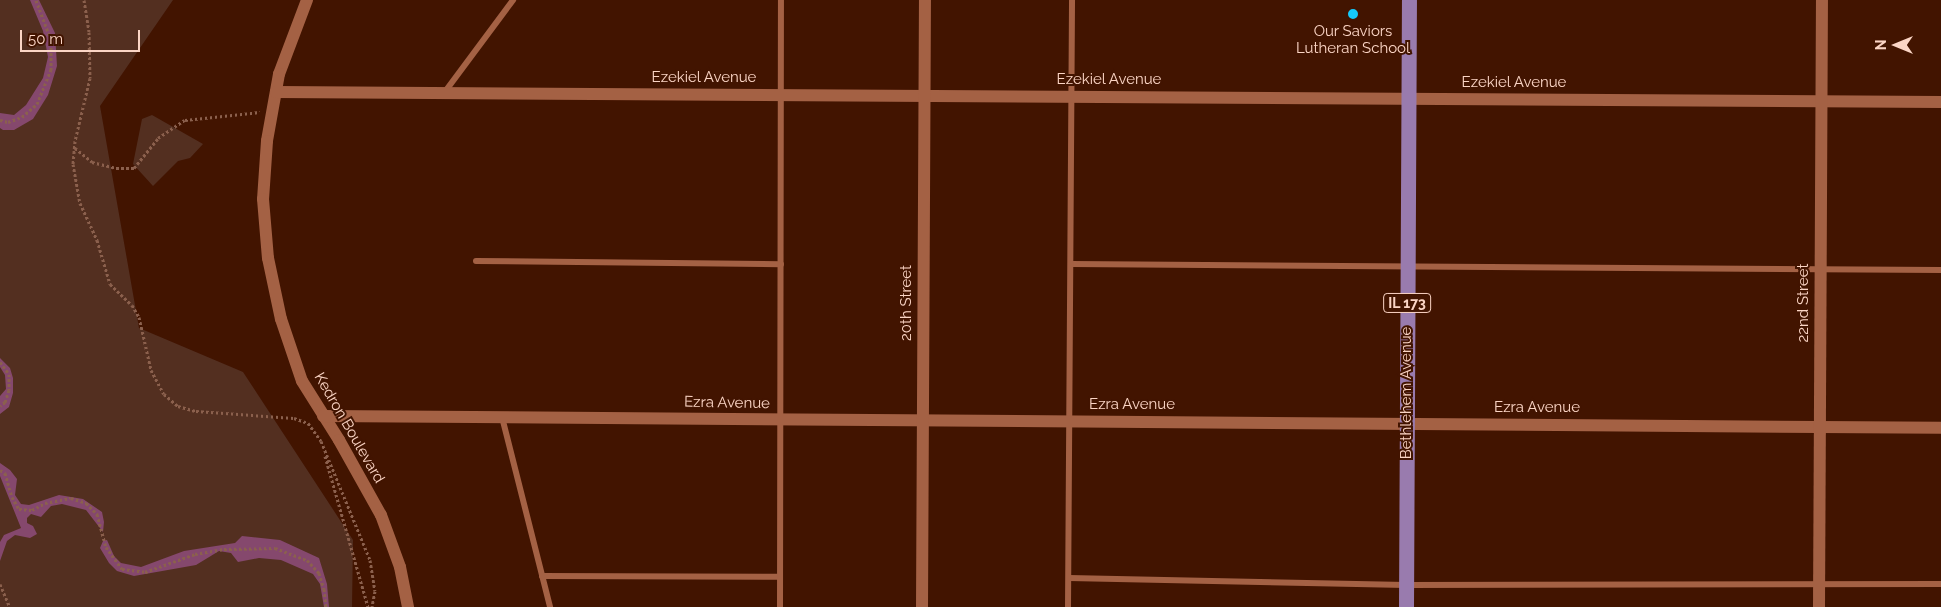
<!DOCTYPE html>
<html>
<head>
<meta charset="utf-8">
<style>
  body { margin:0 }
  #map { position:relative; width:1941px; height:607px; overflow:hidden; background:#421400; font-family:Raleway,sans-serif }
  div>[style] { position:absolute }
  .green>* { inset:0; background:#532f20 }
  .water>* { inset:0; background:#85486d }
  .path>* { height:3px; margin-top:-1.5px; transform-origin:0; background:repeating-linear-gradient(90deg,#8b604d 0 2.5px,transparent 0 5px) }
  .lane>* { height:6px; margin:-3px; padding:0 3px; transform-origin:3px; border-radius:3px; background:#a46144 }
  .street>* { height:12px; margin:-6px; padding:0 6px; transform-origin:6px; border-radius:6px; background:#a46144 }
  .primary>* { height:15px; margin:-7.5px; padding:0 7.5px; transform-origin:7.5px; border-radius:7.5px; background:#997bae }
  .dots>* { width:14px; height:14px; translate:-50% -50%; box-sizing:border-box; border:2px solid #421400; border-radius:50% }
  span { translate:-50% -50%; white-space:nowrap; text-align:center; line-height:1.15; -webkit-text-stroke:4px #421400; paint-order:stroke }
  .shield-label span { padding:1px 4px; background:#421400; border:1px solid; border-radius:4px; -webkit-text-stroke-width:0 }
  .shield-label { font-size:14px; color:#fbd5c5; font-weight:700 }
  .poi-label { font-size:15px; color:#fbd5c5 }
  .street-label { font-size:15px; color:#fbd5c5 }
  .north { position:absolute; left:1871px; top:20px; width:50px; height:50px; -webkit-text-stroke:4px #421400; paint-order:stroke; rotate:270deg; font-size:14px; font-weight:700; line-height:20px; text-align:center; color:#fbd5c5 }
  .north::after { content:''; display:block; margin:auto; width:18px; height:22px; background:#fbd5c5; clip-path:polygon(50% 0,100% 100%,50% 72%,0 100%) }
  .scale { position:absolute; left:20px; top:30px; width:120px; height:22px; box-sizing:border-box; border:2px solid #fbd5c5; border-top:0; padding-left:6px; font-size:15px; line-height:18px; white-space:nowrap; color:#fbd5c5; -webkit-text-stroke:4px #421400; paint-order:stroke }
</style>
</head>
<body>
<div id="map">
  <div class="green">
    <div style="clip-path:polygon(0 0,173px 0,100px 106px,139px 328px,243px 372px,353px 540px,352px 607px,0 607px)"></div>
    <div style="clip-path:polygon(152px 115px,203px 144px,190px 158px,178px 161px,153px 186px,133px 164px,142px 119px)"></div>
  </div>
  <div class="water">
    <div style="clip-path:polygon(30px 0,39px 0,55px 33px,57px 66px,48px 95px,33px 119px,14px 130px,3px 130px,0 128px,0 113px,14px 115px,26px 105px,43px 78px,48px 57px,43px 31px)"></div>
    <div style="clip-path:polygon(0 358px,10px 368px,13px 378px,13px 393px,9px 407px,0 414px,0 396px,6px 389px,5px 375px,0 367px)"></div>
    <div style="clip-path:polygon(0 463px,10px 470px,17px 479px,15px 495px,21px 504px,29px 505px,59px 495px,83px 499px,102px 512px,104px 522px,103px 532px,86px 510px,62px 504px,51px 506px,41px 517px,31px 514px,27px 518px,27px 523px,33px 526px,37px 534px,30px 538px,15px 535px,7px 541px,0 561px,0 542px,4px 535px,21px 528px,0 476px)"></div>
    <div style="clip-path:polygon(242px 536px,280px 540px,319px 558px,327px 584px,329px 607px,324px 607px,320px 584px,313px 574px,281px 560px,259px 558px,238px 562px,231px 553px,219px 551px,196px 565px,134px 576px,117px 571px,109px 563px,100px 548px,103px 541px,107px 540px,114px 556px,121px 563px,141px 567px,184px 551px,235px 543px)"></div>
  </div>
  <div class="path">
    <div style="left:84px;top:0;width:32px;rotate:81deg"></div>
    <div style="left:89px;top:32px;width:46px;rotate:88.8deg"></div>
    <div style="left:90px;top:78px;width:65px;rotate:103.4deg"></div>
    <div style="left:75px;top:141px;width:23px;rotate:95deg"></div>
    <div style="left:73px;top:164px;width:40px;rotate:80deg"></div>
    <div style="left:80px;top:203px;width:41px;rotate:65.3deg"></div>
    <div style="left:97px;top:240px;width:46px;rotate:73.5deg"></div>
    <div style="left:110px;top:284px;width:30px;rotate:44deg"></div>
    <div style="left:132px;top:305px;width:14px;rotate:60deg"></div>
    <div style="left:139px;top:317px;width:54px;rotate:77.2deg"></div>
    <div style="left:151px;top:370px;width:27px;rotate:62deg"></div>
    <div style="left:164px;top:394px;width:18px;rotate:41deg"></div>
    <div style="left:178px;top:406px;width:19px;rotate:16deg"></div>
    <div style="left:196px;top:411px;width:98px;rotate:4.1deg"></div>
    <div style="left:294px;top:418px;width:15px;rotate:20deg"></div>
    <div style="left:308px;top:423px;width:22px;rotate:54deg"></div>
    <div style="left:321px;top:441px;width:129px;rotate:67.6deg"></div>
    <div style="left:370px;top:560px;width:31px;rotate:81deg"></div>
    <div style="left:375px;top:591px;width:16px;rotate:101deg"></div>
    <div style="left:0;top:120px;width:8px;rotate:14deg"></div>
    <div style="left:8px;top:122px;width:15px;rotate:-20deg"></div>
    <div style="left:22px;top:117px;width:20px;rotate:-41deg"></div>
    <div style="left:37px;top:104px;width:37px;rotate:-68deg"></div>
    <div style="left:51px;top:70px;width:30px;rotate:-90deg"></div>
    <div style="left:51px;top:40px;width:43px;rotate:-110.6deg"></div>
    <div style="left:75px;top:148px;width:22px;rotate:39deg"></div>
    <div style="left:92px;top:162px;width:25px;rotate:14deg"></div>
    <div style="left:116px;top:168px;width:18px"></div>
    <div style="left:134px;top:168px;width:38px;rotate:-51deg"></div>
    <div style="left:158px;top:138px;width:32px;rotate:-34deg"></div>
    <div style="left:185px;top:120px;width:75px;rotate:-6.1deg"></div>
    <div style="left:0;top:362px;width:15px;rotate:53deg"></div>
    <div style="left:9px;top:374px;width:16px;rotate:90deg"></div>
    <div style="left:9px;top:390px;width:13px;rotate:108deg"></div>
    <div style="left:5px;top:402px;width:6px;rotate:141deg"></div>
    <div style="left:325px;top:456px;width:157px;rotate:74.1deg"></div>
    <div style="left:0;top:470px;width:6px;rotate:31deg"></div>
    <div style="left:5px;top:473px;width:25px;rotate:74deg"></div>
    <div style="left:12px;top:497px;width:14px;rotate:60deg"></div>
    <div style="left:19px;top:509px;width:13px;rotate:4deg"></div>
    <div style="left:32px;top:510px;width:15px;rotate:-28deg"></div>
    <div style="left:45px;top:503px;width:26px;rotate:-11deg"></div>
    <div style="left:71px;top:498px;width:16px;rotate:18deg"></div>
    <div style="left:86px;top:503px;width:16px;rotate:45deg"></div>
    <div style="left:97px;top:514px;width:34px;rotate:75deg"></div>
    <div style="left:106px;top:547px;width:27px;rotate:54deg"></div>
    <div style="left:122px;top:569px;width:23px;rotate:7deg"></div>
    <div style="left:145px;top:572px;width:53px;rotate:-19.8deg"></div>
    <div style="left:195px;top:554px;width:29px;rotate:-10deg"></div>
    <div style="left:224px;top:549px;width:51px;rotate:-1.1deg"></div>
    <div style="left:275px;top:548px;width:34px;rotate:21deg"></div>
    <div style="left:307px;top:560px;width:18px;rotate:47deg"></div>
    <div style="left:319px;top:573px;width:17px;rotate:73deg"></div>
    <div style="left:324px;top:589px;width:18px;rotate:84deg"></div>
    <div style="left:0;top:584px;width:25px;rotate:67deg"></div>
  </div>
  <div class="lane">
    <div style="left:444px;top:93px;width:116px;rotate:-53.4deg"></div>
    <div style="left:476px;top:261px;width:305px;rotate:0.6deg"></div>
    <div style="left:1071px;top:264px;width:870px;rotate:0.4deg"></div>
    <div style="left:502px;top:417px;width:196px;rotate:75.8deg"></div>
    <div style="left:542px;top:576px;width:238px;rotate:0.2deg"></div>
    <div style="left:1069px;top:578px;width:337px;rotate:1.2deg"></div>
    <div style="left:1406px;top:585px;width:535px;rotate:-0.11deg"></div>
    <div style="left:780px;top:607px;width:607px;rotate:-89.91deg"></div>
    <div style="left:1068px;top:607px;width:607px;rotate:-89.62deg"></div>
  </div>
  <div class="street">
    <div style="left:307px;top:0;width:79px;rotate:110.7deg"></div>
    <div style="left:279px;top:74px;width:68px;rotate:100.2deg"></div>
    <div style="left:267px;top:141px;width:58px;rotate:93.9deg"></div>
    <div style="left:263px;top:199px;width:59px;rotate:85.2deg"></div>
    <div style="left:268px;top:258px;width:62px;rotate:78deg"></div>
    <div style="left:281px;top:319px;width:65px;rotate:71.3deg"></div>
    <div style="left:302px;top:381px;width:70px;rotate:57.9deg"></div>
    <div style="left:339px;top:440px;width:86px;rotate:60.8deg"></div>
    <div style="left:381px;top:515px;width:55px;rotate:69.9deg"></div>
    <div style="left:400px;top:567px;width:41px;rotate:78.7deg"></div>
    <div style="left:276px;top:92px;width:1665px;rotate:0.34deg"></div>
    <div style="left:323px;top:416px;width:1618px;rotate:0.42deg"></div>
    <div style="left:922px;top:607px;width:607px;rotate:-89.72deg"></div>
    <div style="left:1819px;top:607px;width:607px;rotate:-89.72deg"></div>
  </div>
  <div class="primary">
    <div style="left:1406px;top:607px;width:607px;rotate:-89.72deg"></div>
  </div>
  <div class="dots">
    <div style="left:1353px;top:14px;background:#15cafb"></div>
  </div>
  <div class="shield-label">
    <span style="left:1407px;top:303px">IL 173</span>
  </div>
  <div class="poi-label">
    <span style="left:1353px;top:40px">Our Saviors<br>Lutheran School</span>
  </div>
  <div class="street-label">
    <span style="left:704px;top:78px">Ezekiel Avenue</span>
    <span style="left:1109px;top:80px">Ezekiel Avenue</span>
    <span style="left:1514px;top:83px">Ezekiel Avenue</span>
    <span style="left:907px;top:303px;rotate:-90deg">20th Street</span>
    <span style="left:1804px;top:303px;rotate:-90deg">22nd Street</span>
    <span style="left:1407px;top:393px;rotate:-90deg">Bethlehem Avenue</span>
    <span style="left:727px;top:403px;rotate:1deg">Ezra Avenue</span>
    <span style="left:1132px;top:405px">Ezra Avenue</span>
    <span style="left:1537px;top:408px">Ezra Avenue</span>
    <span style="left:349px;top:428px;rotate:60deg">Kedron Boulevard</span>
  </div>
  <div class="north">N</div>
  <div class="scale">50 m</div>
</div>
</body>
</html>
